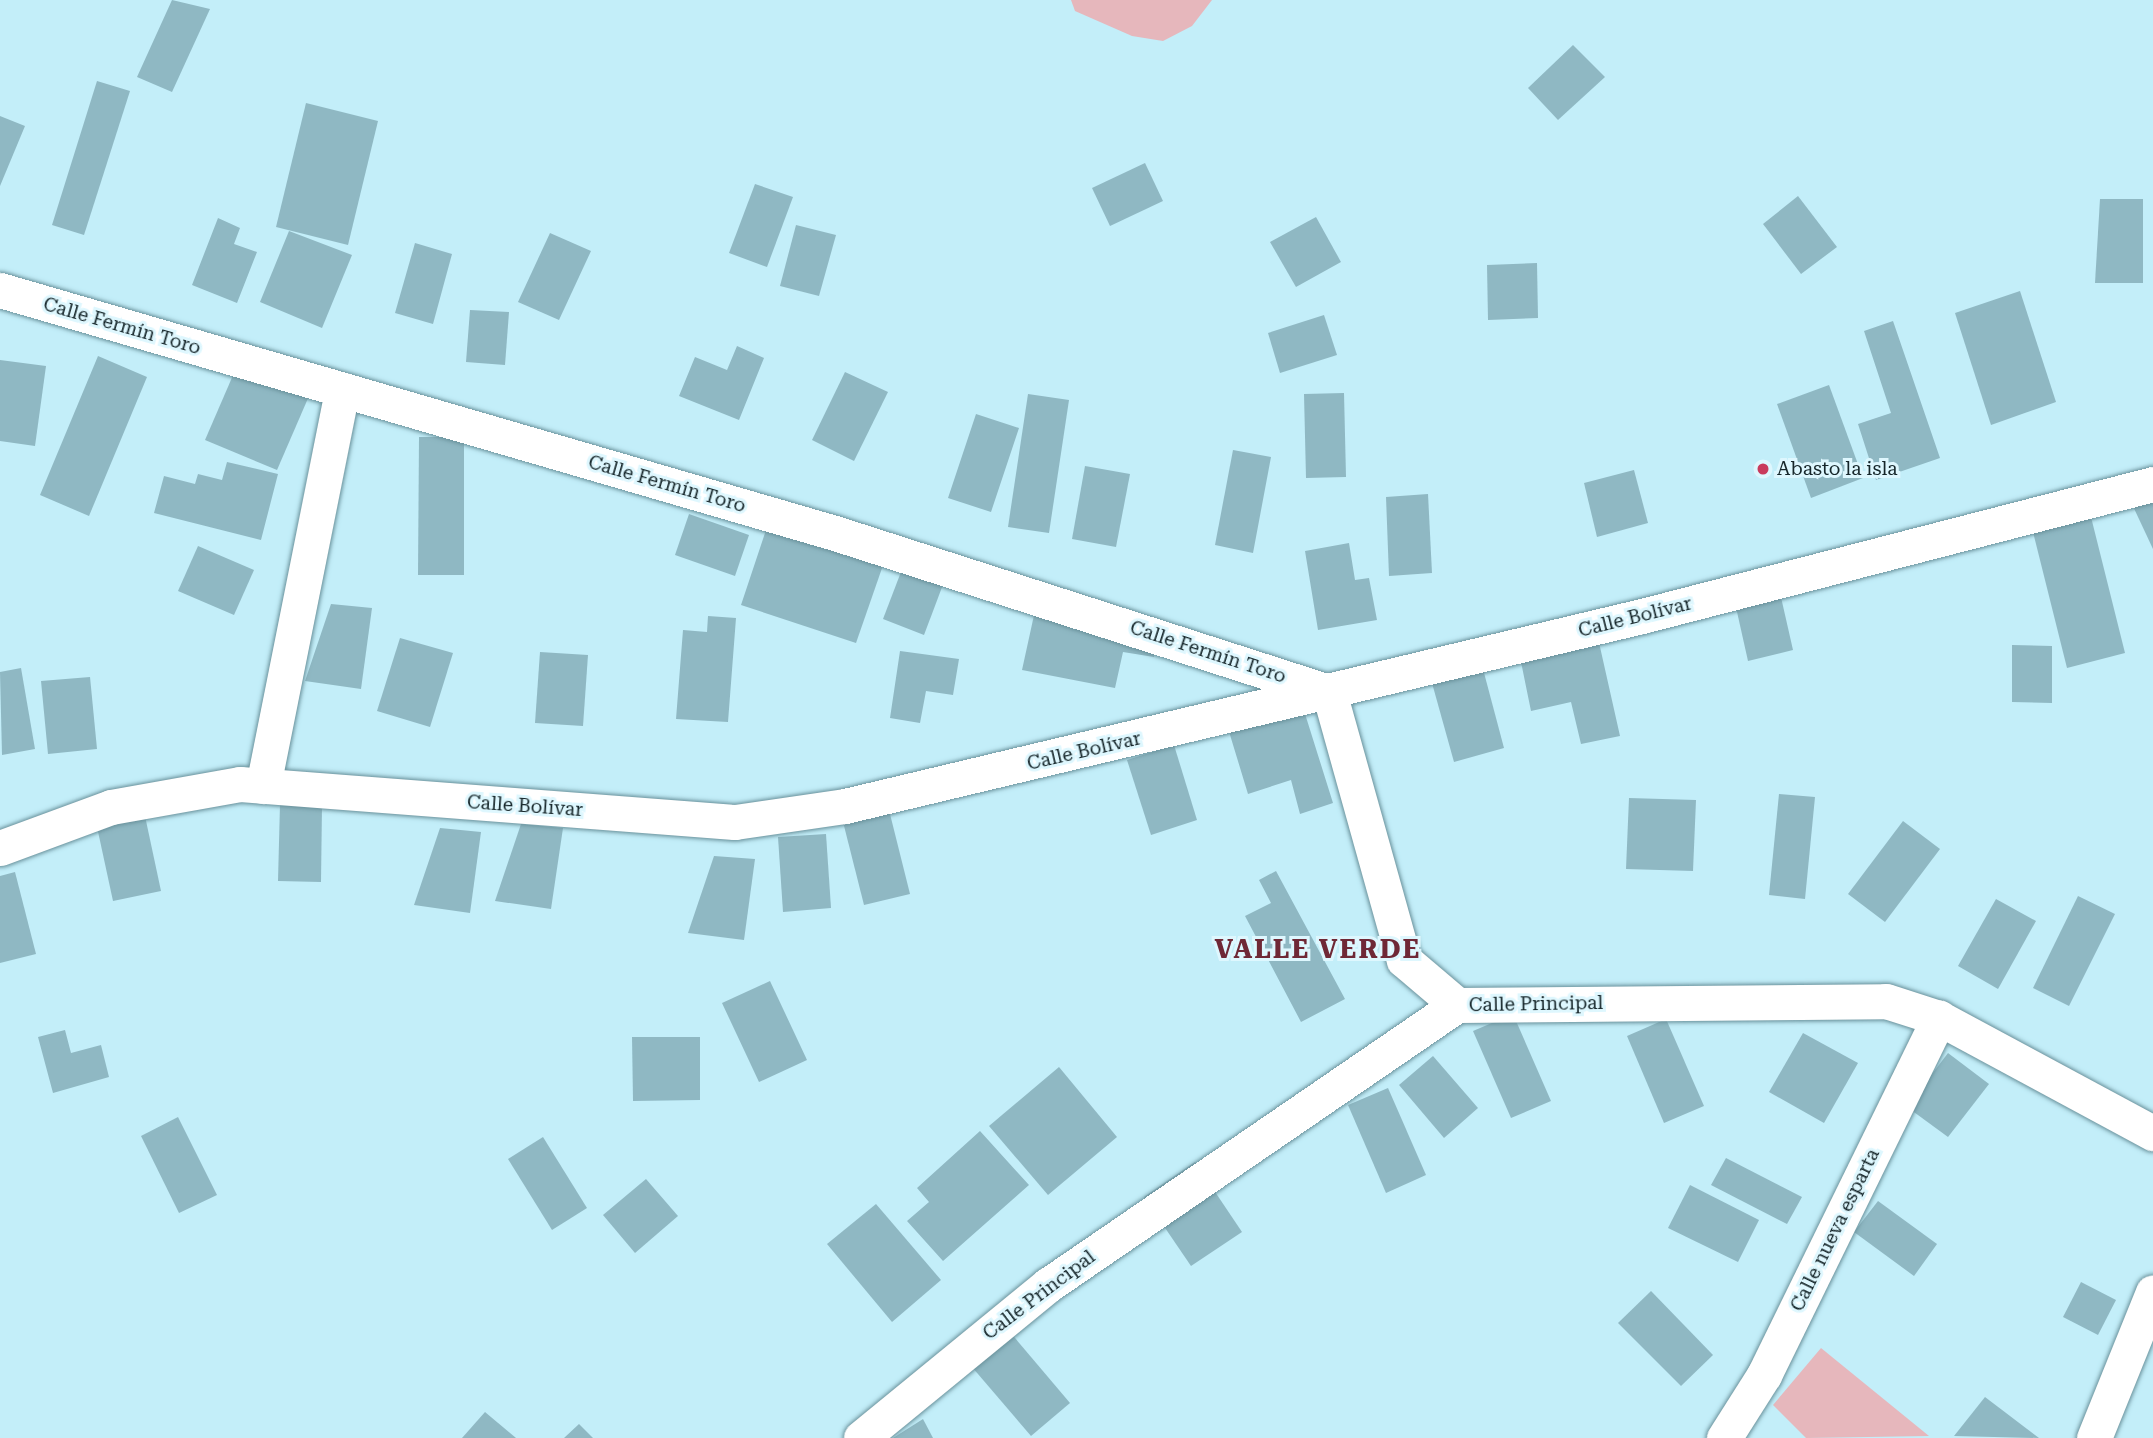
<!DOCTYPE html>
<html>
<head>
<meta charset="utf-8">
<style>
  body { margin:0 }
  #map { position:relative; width:2153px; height:1438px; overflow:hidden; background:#c3eef9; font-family:"Roboto Serif",serif }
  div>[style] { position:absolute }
  .green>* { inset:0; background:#e6b7bc }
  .building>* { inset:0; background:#8fb8c3 }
  .roads { filter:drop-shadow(0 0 2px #69919b) drop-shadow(0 0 2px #69919b) }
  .street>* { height:35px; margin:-17.5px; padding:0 17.5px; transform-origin:17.5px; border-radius:17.5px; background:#fff }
  .dots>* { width:19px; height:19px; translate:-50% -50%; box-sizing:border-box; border:4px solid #def7fe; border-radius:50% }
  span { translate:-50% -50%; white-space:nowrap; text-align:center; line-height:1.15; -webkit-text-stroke:6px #def7fe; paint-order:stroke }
  .street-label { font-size:19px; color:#16262a }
  .poi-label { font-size:19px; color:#16262a }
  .left { translate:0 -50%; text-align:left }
  .district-label { font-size:26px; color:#6f2836; font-weight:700; letter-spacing:2px }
</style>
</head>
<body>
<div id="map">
  <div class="green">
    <div style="clip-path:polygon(1071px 0,1212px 0,1192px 26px,1163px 41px,1132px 36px,1075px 11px)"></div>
    <div style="clip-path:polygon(1821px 1348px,1929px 1436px,1806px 1438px,1773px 1405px)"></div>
  </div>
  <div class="building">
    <div style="clip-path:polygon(172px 0,210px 9px,172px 92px,137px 77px)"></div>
    <div style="clip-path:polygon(1573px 45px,1605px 77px,1558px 120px,1528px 88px)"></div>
    <div style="clip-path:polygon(97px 81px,130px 91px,84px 235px,52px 225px)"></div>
    <div style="clip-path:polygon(306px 103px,378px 121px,348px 245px,276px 227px)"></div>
    <div style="clip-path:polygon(0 116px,25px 126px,0 186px)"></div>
    <div style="clip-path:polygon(1145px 163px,1163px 201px,1110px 226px,1092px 188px)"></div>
    <div style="clip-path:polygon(755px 184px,793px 197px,767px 267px,729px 253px)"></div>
    <div style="clip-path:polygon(1798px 196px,1837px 247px,1801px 274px,1763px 224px)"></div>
    <div style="clip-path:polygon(2100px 199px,2143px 199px,2143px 283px,2095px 283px)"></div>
    <div style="clip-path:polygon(1316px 217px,1341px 262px,1296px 287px,1270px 242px)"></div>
    <div style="clip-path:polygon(218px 218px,240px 228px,234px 244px,257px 252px,237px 303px,192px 285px)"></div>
    <div style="clip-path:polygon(796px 225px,836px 235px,819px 296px,780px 286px)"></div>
    <div style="clip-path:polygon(289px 231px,352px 255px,322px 328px,260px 302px)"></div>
    <div style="clip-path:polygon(550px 233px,591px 251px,559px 320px,518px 302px)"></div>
    <div style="clip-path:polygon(415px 243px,452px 254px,433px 324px,395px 313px)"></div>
    <div style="clip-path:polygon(1537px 263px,1538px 318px,1488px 320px,1487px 265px)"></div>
    <div style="clip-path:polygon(2020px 291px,2056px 402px,1991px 425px,1955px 313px)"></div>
    <div style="clip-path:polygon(470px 310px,509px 312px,505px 365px,466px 362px)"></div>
    <div style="clip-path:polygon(1324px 315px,1337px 355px,1280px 373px,1268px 333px)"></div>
    <div style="clip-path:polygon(1893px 321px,1940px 458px,1876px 480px,1858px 424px,1891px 413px,1864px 331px)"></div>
    <div style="clip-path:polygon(737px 346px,764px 358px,739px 420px,679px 396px,695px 357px,727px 370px)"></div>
    <div style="clip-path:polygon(98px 356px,147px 377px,89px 516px,40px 495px)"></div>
    <div style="clip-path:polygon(0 360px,46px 366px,35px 446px,0 441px)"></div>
    <div style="clip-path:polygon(237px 366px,309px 396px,277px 470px,205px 440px)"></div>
    <div style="clip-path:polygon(845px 372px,888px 392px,854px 461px,812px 440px)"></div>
    <div style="clip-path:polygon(1829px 385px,1863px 478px,1811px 498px,1777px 404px)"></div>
    <div style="clip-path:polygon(1344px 393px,1346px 477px,1306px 478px,1304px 394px)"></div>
    <div style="clip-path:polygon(1028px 394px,1069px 400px,1049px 533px,1008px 527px)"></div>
    <div style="clip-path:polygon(976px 414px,1019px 428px,991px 512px,948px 498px)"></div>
    <div style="clip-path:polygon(419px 437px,464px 437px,464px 575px,418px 575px)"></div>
    <div style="clip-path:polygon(1233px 450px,1271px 457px,1253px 553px,1215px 545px)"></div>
    <div style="clip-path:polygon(227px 462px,278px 474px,261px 540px,154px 513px,164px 476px,195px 484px,198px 474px,222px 480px)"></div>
    <div style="clip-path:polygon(1085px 466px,1130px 474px,1116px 547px,1072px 539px)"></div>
    <div style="clip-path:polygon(1634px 470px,1648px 523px,1597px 537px,1584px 483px)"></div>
    <div style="clip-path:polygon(2153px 492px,2153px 549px,2131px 502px)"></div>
    <div style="clip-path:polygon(1428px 494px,1432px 573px,1389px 576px,1386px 497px)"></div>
    <div style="clip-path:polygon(773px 509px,889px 548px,856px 643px,741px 605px)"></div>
    <div style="clip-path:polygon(2089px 509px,2125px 653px,2067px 668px,2031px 524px)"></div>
    <div style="clip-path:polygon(689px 514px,749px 535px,735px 576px,675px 555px)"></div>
    <div style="clip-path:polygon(1349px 543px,1355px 580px,1369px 578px,1377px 620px,1318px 630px,1305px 551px)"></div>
    <div style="clip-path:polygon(198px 546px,254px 570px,234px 615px,178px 591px)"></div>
    <div style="clip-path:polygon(909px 551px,950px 566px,924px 635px,883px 619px)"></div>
    <div style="clip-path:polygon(1778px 584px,1793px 650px,1748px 661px,1733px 594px)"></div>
    <div style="clip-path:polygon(331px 604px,372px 608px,361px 689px,305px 681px)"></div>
    <div style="clip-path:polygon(1036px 606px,1159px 630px,1154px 657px,1123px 652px,1115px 688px,1022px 670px)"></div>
    <div style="clip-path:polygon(708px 616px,736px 618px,728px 722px,676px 719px,683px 630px,707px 632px)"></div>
    <div style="clip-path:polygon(400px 638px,453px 653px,430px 727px,377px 711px)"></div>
    <div style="clip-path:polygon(1598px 638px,1620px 736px,1581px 744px,1571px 702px,1531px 711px,1520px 657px)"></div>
    <div style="clip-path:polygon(2012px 645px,2052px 646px,2052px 703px,2012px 702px)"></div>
    <div style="clip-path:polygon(900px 651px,959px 659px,953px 695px,926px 691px,920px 723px,890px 718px)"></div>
    <div style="clip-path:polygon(540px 652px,588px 655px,583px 726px,535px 723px)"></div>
    <div style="clip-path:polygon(21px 668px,35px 749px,2px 755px,0 672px)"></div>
    <div style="clip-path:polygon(1483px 669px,1504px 748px,1454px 762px,1432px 683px)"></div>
    <div style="clip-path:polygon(90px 677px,97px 749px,48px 754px,41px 681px)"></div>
    <div style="clip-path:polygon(1301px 701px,1333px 803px,1300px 814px,1291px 780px,1248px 794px,1227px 725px)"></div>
    <div style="clip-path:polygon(1174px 745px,1197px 820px,1151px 835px,1127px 760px)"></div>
    <div style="clip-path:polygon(885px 794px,910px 894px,864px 905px,839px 806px)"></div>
    <div style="clip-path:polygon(1779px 794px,1815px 797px,1805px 899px,1769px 895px)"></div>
    <div style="clip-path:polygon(1629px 798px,1696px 800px,1693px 871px,1626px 869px)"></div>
    <div style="clip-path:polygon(142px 802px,161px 891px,113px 901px,94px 813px)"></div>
    <div style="clip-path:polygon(280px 804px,322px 805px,321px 882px,278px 881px)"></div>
    <div style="clip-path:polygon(1903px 821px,1940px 849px,1885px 922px,1848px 894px)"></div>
    <div style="clip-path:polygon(521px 824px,563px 828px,551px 909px,495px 901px)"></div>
    <div style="clip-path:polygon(440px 828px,481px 832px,470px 913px,414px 905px)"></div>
    <div style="clip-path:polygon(826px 834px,831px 908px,783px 912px,778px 837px)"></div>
    <div style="clip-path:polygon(714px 856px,755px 859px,744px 940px,688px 933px)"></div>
    <div style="clip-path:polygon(1276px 871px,1345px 999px,1301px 1022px,1245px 916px,1271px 903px,1259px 880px)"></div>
    <div style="clip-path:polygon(15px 872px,36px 954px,0 963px,0 876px)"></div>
    <div style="clip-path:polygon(2078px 896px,2115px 914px,2069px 1006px,2033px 988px)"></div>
    <div style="clip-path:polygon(1996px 899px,2036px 921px,1998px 989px,1958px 966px)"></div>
    <div style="clip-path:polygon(770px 981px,807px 1060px,759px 1082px,722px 1003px)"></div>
    <div style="clip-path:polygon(1513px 1014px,1551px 1101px,1511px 1118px,1473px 1031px)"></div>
    <div style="clip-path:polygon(1666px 1019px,1704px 1106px,1664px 1123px,1627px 1036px)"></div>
    <div style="clip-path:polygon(65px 1030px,71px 1053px,101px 1045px,109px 1077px,53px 1093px,38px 1037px)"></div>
    <div style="clip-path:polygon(1803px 1033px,1858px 1063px,1824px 1123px,1769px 1092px)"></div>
    <div style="clip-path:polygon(632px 1037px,700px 1037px,700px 1100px,633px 1101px)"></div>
    <div style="clip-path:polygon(1948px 1053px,1989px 1084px,1948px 1137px,1907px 1107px)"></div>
    <div style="clip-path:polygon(1433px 1056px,1478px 1108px,1444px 1138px,1399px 1085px)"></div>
    <div style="clip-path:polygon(1059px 1067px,1117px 1137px,1048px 1195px,989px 1126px)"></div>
    <div style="clip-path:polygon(1388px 1088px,1426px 1175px,1386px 1193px,1348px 1105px)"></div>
    <div style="clip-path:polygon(178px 1117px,217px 1195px,179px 1213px,141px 1136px)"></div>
    <div style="clip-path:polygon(980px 1131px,1029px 1185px,943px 1261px,907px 1221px,929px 1202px,917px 1188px)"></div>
    <div style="clip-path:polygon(543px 1137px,587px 1208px,552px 1230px,508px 1159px)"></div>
    <div style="clip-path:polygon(1726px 1158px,1802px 1197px,1787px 1224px,1711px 1185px)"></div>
    <div style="clip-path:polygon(1195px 1162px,1242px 1232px,1191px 1266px,1144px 1197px)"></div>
    <div style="clip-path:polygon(646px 1179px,678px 1216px,635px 1253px,603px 1215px)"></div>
    <div style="clip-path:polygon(1690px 1185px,1759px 1220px,1738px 1262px,1668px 1228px)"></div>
    <div style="clip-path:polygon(1878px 1201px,1937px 1244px,1914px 1276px,1854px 1232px)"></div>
    <div style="clip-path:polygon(876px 1204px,941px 1280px,892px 1322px,827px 1244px)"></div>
    <div style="clip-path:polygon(2081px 1282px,2116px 1300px,2098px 1335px,2063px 1317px)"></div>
    <div style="clip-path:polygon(1651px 1291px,1713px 1355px,1681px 1386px,1618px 1323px)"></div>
    <div style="clip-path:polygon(993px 1312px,1070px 1403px,1031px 1436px,954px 1346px)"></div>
    <div style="clip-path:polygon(1985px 1397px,2039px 1438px,1954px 1436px)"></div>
    <div style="clip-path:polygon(485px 1412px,516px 1438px,462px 1438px)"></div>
    <div style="clip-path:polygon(923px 1419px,933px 1438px,893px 1438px)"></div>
    <div style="clip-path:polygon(579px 1424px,593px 1438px,564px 1438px)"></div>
  </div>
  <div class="roads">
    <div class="street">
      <div style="left:0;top:290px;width:873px;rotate:16.23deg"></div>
      <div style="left:838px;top:534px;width:516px;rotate:17.84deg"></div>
      <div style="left:1329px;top:692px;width:278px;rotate:74.4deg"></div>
      <div style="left:1404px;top:960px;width:70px;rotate:40.3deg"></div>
      <div style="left:263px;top:786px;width:404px;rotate:-78.7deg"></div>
      <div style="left:0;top:848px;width:118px;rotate:-20.3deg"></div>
      <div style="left:111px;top:807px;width:131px;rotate:-10.1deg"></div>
      <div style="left:240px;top:784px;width:496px;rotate:4.4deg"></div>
      <div style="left:735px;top:822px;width:111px;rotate:-8.3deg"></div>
      <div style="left:845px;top:806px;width:819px;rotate:-13.41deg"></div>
      <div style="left:1642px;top:616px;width:528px;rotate:-14.48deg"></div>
      <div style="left:861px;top:1438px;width:242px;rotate:-39.3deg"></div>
      <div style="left:1048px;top:1285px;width:496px;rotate:-34.4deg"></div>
      <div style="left:1457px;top:1005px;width:429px;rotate:-0.5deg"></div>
      <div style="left:1886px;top:1001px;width:56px;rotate:17.8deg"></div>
      <div style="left:1939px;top:1018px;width:243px;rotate:28.3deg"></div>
      <div style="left:1724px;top:1438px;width:75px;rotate:-57.6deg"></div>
      <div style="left:1764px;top:1375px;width:398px;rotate:-63.9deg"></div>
      <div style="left:2094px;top:1438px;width:157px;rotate:-68deg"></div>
    </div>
  </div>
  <div class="dots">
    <div style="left:1763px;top:469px;background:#c93a5c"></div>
  </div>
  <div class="street-label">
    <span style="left:122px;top:326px;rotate:16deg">Calle Fermín Toro</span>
    <span style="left:667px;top:484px;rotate:16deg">Calle Fermín Toro</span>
    <span style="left:1635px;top:617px;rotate:-14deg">Calle Bolívar</span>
    <span style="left:1208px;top:652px;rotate:18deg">Calle Fermín Toro</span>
    <span style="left:1084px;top:751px;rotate:-13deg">Calle Bolívar</span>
    <span style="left:525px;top:806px;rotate:4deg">Calle Bolívar</span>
    <span style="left:1536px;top:1004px;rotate:-1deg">Calle Principal</span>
    <span style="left:1835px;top:1230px;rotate:-64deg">Calle nueva esparta</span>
    <span style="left:1039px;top:1295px;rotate:-37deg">Calle Principal</span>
  </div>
  <div class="poi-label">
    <span class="left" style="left:1777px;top:469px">Abasto la isla</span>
  </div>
  <div class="district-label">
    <span style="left:1318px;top:950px">VALLE VERDE</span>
  </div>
</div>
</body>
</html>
